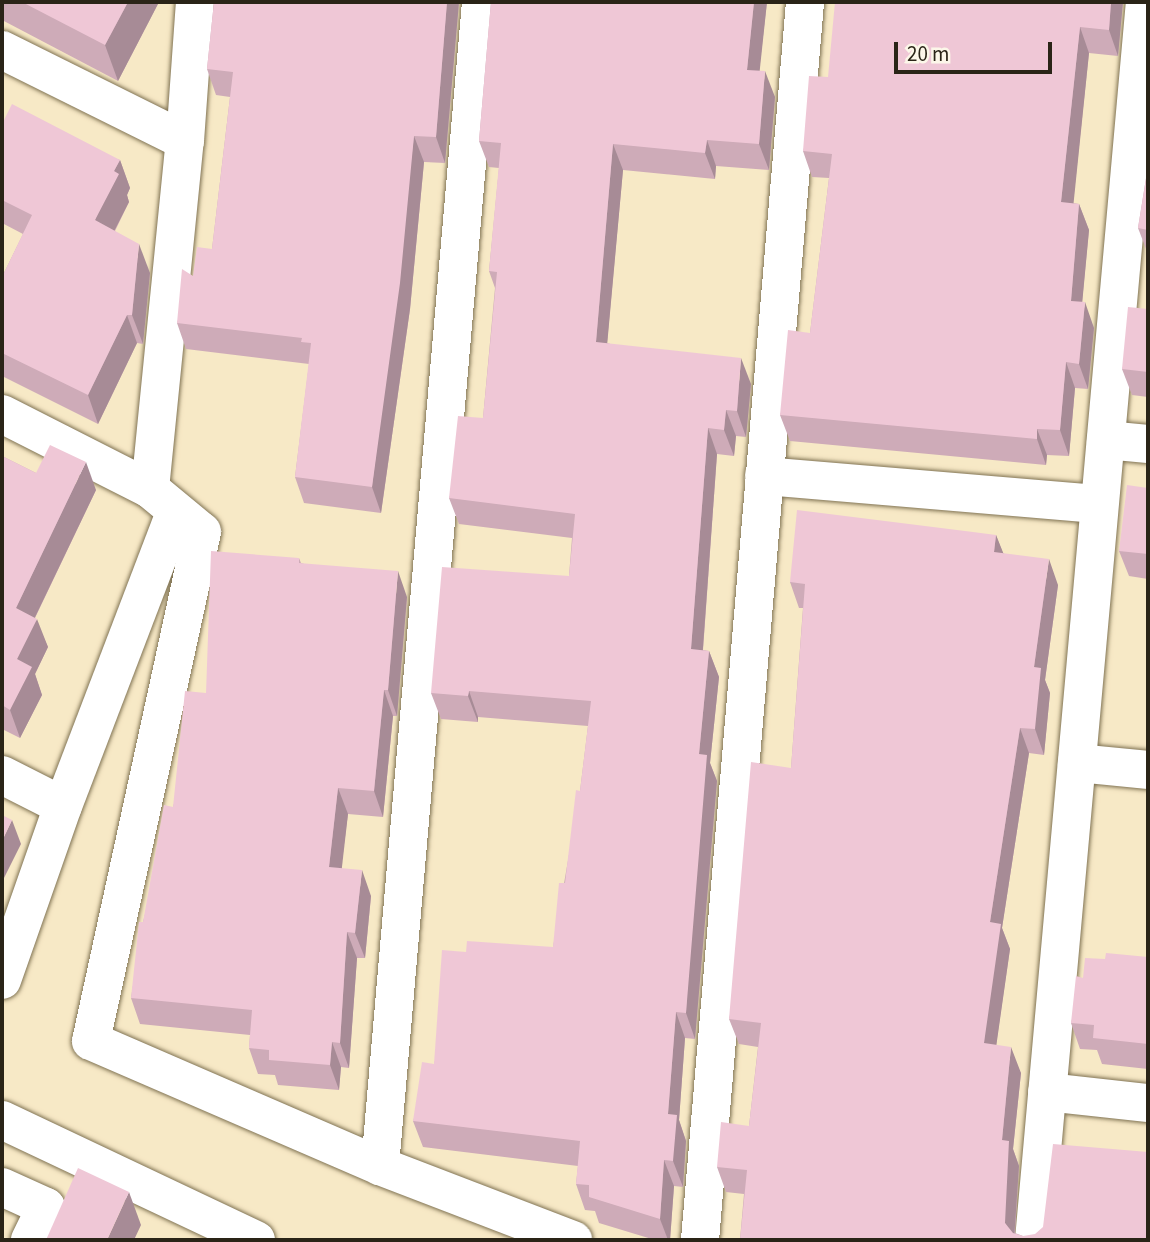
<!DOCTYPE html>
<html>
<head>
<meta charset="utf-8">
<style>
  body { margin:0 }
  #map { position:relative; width:1150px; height:1242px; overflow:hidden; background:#f7e9c6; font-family:"Source Sans 3",sans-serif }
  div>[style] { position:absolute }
  .roads { filter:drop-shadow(0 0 2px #807353) drop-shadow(0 0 2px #807353) }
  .minor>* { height:38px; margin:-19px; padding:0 19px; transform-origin:19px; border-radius:19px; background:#fff }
  .wall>* { inset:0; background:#ceabb8 }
  .shaded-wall>* { inset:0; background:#a78b96 }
  .building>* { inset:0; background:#efc7d6 }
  span { translate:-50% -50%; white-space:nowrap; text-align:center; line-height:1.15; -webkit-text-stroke:5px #fcf7e9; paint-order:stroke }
  .frame { position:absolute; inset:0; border:4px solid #2a2417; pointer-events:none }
  .scale { position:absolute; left:894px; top:42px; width:158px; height:32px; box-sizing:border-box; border:4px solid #2a2417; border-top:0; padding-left:9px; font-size:21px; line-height:24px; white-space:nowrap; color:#2a2417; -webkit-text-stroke:5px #fcf7e9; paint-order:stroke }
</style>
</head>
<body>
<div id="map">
  <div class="roads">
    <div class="minor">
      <div style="left:2px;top:50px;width:204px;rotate:26.4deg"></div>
      <div style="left:2px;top:414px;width:166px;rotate:26.9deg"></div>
      <div style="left:150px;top:489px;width:67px;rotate:39.6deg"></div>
      <div style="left:202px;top:532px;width:521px;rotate:102.3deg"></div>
      <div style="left:91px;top:1041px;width:315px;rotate:23.4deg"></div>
      <div style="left:380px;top:1166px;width:207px;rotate:21deg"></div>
      <div style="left:1106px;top:440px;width:42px;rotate:5.4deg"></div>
      <div style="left:764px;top:476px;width:336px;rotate:4.8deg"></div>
      <div style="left:150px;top:489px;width:350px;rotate:-84.3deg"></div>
      <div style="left:185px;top:141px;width:139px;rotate:-85.9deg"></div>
      <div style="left:1077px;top:763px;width:71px;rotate:5.6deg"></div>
      <div style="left:2px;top:775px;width:68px;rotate:26.9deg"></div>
      <div style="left:2px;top:980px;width:184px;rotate:-70.7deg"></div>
      <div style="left:63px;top:806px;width:315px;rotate:-69.1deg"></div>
      <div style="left:1047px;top:1092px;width:102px;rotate:6.2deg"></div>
      <div style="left:2px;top:1120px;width:281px;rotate:25.3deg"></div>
      <div style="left:380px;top:1166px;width:1168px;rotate:-85.04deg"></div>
      <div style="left:2px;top:1187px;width:48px;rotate:24.4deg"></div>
      <div style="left:46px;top:1207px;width:37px;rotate:116deg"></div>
      <div style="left:700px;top:1240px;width:1242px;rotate:-85.15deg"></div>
      <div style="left:1034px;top:1240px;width:1243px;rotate:-84.88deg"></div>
    </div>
  </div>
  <div class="wall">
    <div style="clip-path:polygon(2px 2px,159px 2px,118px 81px,2px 20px)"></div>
    <div style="clip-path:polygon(214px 2px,459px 2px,445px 163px,424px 162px,410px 309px,381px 513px,304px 503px,295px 477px,309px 364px,186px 349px,177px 323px,193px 276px,212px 249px,230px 97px,216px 95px,207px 69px)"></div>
    <div style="clip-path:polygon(491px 2px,767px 2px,759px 71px,775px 97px,769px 170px,716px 166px,715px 179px,623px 170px,607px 343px,751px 384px,746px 437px,736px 436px,734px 456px,717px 454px,703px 650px,709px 651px,719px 677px,710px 763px,717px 781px,695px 1039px,685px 1038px,679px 1120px,686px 1141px,683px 1187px,674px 1186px,670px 1240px,655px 1240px,599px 1223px,595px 1211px,585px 1210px,576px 1184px,578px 1166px,423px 1147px,413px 1121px,434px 1064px,466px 952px,553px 947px,580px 791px,588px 726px,478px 717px,478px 722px,441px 719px,431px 693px,569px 576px,572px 538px,459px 524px,449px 498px,483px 418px,495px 288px,489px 271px,499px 168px,489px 167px,479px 141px)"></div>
    <div style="clip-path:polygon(1123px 2px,1118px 56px,1089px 53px,1073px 203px,1079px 204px,1089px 230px,1082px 302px,1094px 328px,1088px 389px,1075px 388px,1069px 456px,1047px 455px,1046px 465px,790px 441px,780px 415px,810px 333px,829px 178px,812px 177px,803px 151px,828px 77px)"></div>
    <div style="clip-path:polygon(2px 124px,120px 160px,130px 188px,127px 195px,129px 202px,115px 231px,150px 273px,143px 344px,137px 343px,98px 424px,2px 376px,2px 277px,23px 234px,2px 223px)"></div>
    <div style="clip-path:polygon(1148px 166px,1148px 254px,1138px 228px)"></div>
    <div style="clip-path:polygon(1148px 309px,1148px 397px,1132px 395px,1122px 369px)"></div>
    <div style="clip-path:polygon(2px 456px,36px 473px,96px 490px,35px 618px,48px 647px,35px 674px,42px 695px,20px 738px,2px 729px)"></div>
    <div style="clip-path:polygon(1148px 488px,1148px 579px,1129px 576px,1119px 551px)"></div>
    <div style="clip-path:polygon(996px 535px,1003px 553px,1058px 585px,1045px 680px,1050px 693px,1044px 755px,1029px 753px,1002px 928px,1010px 949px,996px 1045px,1021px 1073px,1013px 1149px,1019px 1166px,1015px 1233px,1023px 1236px,1148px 1240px,740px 1240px,744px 1194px,726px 1192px,717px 1167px,749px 1126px,758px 1047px,739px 1044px,729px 1019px,791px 768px,803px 608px,799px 608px,790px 582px)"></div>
    <div style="clip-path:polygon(299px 558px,301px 563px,407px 597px,397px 716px,393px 716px,383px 817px,348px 814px,341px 868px,371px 896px,365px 958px,357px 958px,349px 1068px,341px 1067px,339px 1090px,278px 1085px,275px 1075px,258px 1074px,249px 1048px,250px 1035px,140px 1024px,131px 998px,143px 922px,173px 807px,206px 693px)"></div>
    <div style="clip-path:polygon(1148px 957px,1148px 1069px,1102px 1064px,1097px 1050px,1080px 1049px,1071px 1023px,1083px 978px,1105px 959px)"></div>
  </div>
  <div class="shaded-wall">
    <div style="clip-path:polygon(128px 2px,159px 2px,118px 81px,105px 45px)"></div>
    <div style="clip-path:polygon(447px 2px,459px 2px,445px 163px,436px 137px)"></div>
    <div style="clip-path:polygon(754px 2px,767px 2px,757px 96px,747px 70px)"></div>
    <div style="clip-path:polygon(1111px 2px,1123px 2px,1118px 56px,1109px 30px)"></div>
    <div style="clip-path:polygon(1080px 27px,1089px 53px,1071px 228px,1061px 202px)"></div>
    <div style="clip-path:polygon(765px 71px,775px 97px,769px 170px,759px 144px)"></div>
    <div style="clip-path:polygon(414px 136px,424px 162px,410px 309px,381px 513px,372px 487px)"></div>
    <div style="clip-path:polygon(707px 140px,716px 166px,715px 179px,705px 153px)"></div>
    <div style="clip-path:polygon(613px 144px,623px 170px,605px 368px,596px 342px)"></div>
    <div style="clip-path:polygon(120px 160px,130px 188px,127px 195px,129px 202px,105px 249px,95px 220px,114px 171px)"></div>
    <div style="clip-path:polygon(1079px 204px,1089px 230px,1080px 326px,1071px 301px)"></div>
    <div style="clip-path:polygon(139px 244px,150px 273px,143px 344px,132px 315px)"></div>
    <div style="clip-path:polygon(1085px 302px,1094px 328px,1088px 389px,1079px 364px)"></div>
    <div style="clip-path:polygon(127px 315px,137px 343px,98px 424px,88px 395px)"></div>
    <div style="clip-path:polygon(741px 358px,751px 384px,746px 437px,737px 411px)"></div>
    <div style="clip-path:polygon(1066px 362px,1075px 388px,1069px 456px,1060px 430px)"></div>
    <div style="clip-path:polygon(726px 410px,736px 436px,734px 456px,724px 430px)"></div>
    <div style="clip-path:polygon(708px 428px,717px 454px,701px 675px,691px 649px)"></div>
    <div style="clip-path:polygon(1037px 429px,1047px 455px,1046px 465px,1037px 439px)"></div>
    <div style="clip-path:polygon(86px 462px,96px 490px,26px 636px,16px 608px)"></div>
    <div style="clip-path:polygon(996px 535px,1006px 560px,994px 552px)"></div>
    <div style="clip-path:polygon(1049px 559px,1058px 585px,1045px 680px,1050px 693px,1044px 755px,1035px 729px,1034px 667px)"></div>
    <div style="clip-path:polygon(398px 571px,407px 597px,397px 716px,388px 690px)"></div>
    <div style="clip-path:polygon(37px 619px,48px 647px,35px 674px,42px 695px,20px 738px,10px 710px,17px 659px)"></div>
    <div style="clip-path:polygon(709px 651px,719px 677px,710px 763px,717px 781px,695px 1039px,686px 1013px,699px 754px)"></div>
    <div style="clip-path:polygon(384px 690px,393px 716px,383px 817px,374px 791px)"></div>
    <div style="clip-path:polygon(469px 691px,478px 717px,478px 722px,468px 696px)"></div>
    <div style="clip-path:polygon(1020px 728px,1029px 753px,1002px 928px,1010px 949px,993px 1069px,984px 1043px,990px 922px)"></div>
    <div style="clip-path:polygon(338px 788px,348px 814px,339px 893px,329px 867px)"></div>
    <div style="clip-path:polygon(12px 820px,21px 844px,2px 882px,2px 841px)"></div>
    <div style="clip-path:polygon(362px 870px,371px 896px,365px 958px,355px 933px)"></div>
    <div style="clip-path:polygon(347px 932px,357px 958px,349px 1068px,340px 1043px)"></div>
    <div style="clip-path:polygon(676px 1012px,685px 1038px,679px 1120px,686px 1141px,683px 1187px,673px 1161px,668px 1114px)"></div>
    <div style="clip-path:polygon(332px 1042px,341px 1067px,339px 1090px,330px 1065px)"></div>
    <div style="clip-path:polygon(1011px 1047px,1021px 1073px,1013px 1149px,1019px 1166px,1014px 1240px,1005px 1223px,1002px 1140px)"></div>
    <div style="clip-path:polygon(664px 1160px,674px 1186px,670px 1240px,668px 1240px,660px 1219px)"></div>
    <div style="clip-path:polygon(129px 1192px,141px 1225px,134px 1240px,107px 1240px)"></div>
  </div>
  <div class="building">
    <div style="clip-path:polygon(22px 2px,128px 2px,105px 45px)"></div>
    <div style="clip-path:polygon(214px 2px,447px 2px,436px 137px,414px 136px,400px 283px,372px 487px,295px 477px,311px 343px,301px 342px,302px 338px,177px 323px,182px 269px,193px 276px,197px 247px,212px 249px,233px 72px,207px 69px)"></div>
    <div style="clip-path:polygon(491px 2px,754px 2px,747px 70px,765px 71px,759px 144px,707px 140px,705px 153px,613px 144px,596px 342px,741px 358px,737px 411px,726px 410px,724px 430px,708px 428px,691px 649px,709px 651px,699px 754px,707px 755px,686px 1013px,676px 1012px,668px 1114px,677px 1115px,673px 1161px,664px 1160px,660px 1219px,589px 1197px,589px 1185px,576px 1184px,580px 1141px,413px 1121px,422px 1062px,434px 1064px,442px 950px,466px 952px,467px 941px,553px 947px,559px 883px,565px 883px,576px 790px,580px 791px,591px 701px,469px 691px,468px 696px,431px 693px,442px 567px,569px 576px,575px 514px,449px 498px,458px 416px,483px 418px,497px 272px,489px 271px,501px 143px,479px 141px)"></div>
    <div style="clip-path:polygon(835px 2px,1111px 2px,1109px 30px,1080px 27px,1061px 202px,1079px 204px,1071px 301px,1085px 302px,1079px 364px,1066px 362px,1060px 430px,1037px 429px,1037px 439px,780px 415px,788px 330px,810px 333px,832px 154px,803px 151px,809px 76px,828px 77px)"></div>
    <div style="clip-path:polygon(12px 104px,120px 160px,114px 171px,119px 174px,95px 220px,139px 244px,132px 315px,127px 315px,88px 395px,2px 353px,2px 277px,32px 215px,2px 200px,2px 124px)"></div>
    <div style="clip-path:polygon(1148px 166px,1148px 230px,1138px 228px)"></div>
    <div style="clip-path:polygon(1128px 307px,1148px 309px,1148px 372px,1122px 369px)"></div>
    <div style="clip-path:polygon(50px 445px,86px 462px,16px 608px,37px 619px,17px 659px,32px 667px,10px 710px,2px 705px,2px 456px,36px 473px)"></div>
    <div style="clip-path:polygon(1127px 485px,1148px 488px,1148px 554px,1119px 551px)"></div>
    <div style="clip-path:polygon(797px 510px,996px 535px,994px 552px,1049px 559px,1034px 667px,1041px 668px,1035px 729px,1020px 728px,990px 922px,1001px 924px,984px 1043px,1011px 1047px,1002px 1140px,1009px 1141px,1005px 1223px,1013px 1233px,1023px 1236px,1035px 1234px,1043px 1227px,1053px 1144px,1148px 1152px,1148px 1240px,740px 1240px,747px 1170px,717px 1167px,721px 1122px,749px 1126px,761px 1023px,729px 1019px,751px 762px,791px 768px,805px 584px,790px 582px)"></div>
    <div style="clip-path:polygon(211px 551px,299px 558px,299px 563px,398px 571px,388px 690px,384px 690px,374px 791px,338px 788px,329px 867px,362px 870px,355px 933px,347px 932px,340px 1043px,332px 1042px,330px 1065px,269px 1060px,269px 1050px,249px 1048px,252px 1010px,131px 998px,139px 922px,143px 922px,164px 805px,173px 807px,185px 691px,206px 693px)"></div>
    <div style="clip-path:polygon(2px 815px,12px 820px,2px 841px)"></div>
    <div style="clip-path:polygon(1106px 953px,1148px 957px,1148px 1044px,1093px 1038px,1094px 1025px,1071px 1023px,1076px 976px,1083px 978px,1085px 958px,1105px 959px)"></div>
    <div style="clip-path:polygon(78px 1168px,129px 1192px,107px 1240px,46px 1240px)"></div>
  </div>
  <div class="frame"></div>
  <div class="scale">20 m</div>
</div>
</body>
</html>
